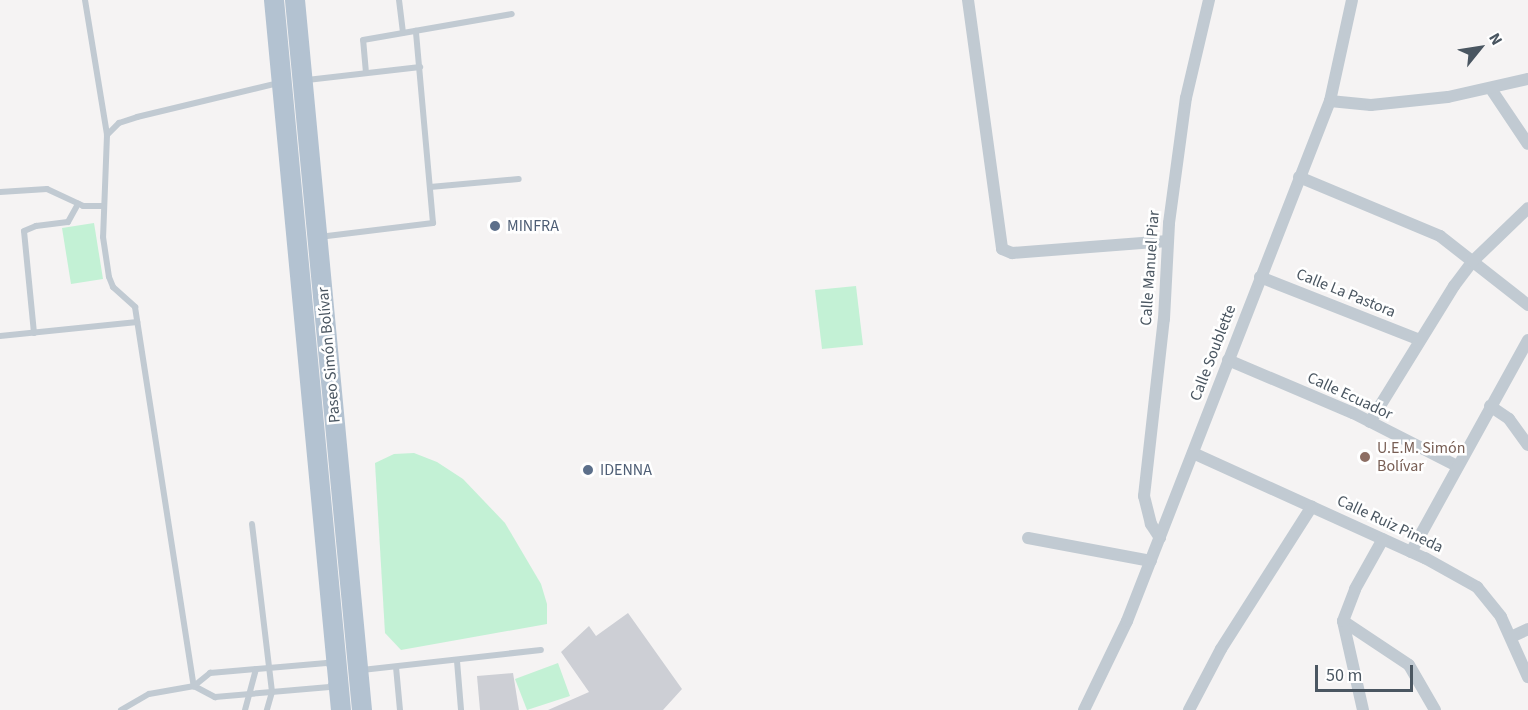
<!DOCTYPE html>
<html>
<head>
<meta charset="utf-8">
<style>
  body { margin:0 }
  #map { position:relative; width:1528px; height:710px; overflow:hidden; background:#f5f3f3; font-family:"Source Sans 3",sans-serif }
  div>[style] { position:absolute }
  .green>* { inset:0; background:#c3f1d5 }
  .building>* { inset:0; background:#cdcfd5 }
  .service>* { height:6px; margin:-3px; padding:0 3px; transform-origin:3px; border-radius:3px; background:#c1cad2 }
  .minor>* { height:12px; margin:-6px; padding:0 6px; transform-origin:6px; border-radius:6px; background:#c1cad2 }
  .primary>* { height:20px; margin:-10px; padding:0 10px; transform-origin:10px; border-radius:10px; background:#b3c2d1 }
  .dots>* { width:16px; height:16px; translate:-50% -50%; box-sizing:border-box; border:3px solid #fff; border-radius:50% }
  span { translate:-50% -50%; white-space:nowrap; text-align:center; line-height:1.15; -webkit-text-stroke:5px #fff; paint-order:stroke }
  .service-label { font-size:16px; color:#4e5e75 }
  .left { translate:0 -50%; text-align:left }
  .street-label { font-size:16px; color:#4a5661 }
  .education-label { font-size:16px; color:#785e54 }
  .north { position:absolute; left:1450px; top:18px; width:60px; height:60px; -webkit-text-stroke:4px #fff; paint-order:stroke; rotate:60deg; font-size:16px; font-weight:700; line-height:24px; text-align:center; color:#4a5661 }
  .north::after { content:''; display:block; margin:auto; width:21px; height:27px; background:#4a5661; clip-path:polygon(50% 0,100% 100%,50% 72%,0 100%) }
  .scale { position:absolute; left:1315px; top:665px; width:98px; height:27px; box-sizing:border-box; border:3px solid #4a5661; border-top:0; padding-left:8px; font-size:18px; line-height:21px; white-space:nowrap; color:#4a5661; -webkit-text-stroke:4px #fff; paint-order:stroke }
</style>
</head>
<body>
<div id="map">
  <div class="green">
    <div style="clip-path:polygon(94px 223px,103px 279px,71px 284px,62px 228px)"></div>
    <div style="clip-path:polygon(856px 286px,863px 345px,822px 349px,815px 290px)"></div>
    <div style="clip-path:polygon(414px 453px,437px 462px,463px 479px,505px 523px,541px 584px,547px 604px,547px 624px,401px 650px,385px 633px,375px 463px,394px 454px)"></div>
    <div style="clip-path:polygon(558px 663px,570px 696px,527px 710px,515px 679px)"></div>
  </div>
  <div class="building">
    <div style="clip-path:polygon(628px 613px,682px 689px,663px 710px,548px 710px,589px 692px,561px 652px,589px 626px,596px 636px)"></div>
    <div style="clip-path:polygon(513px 673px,519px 710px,480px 710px,477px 676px)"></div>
  </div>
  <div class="service">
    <div style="left:85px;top:0;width:137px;rotate:80.7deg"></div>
    <div style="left:107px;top:135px;width:102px;rotate:92.2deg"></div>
    <div style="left:103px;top:237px;width:40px;rotate:81.5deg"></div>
    <div style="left:109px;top:277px;width:11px;rotate:68deg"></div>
    <div style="left:113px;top:287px;width:30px;rotate:42deg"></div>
    <div style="left:135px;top:307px;width:384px;rotate:81.2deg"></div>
    <div style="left:399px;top:0;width:33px;rotate:83deg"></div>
    <div style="left:366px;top:73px;width:33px;rotate:-95deg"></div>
    <div style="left:363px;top:40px;width:151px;rotate:-9.9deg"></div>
    <div style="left:307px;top:80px;width:114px;rotate:-6.6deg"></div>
    <div style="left:107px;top:135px;width:17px;rotate:-45deg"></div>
    <div style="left:119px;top:123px;width:19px;rotate:-18deg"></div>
    <div style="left:137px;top:117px;width:146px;rotate:-13.5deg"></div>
    <div style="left:430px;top:187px;width:89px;rotate:-5.1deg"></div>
    <div style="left:0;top:192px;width:47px;rotate:-3.7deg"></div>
    <div style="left:47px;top:189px;width:40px;rotate:25deg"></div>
    <div style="left:83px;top:206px;width:21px"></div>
    <div style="left:319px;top:237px;width:115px;rotate:-7deg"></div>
    <div style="left:433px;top:223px;width:193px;rotate:-95.1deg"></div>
    <div style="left:34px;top:333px;width:102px;rotate:-95.6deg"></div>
    <div style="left:24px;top:231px;width:13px;rotate:-23deg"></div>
    <div style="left:36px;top:226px;width:32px;rotate:-7deg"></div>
    <div style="left:68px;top:222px;width:21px;rotate:-61deg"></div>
    <div style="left:0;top:336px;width:138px;rotate:-5.8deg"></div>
    <div style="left:252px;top:524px;width:169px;rotate:83.2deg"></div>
    <div style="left:272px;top:692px;width:19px;rotate:106deg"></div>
    <div style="left:457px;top:661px;width:49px;rotate:85.3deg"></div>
    <div style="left:396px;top:667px;width:43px;rotate:84.7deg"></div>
    <div style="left:362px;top:670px;width:180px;rotate:-6.4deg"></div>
    <div style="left:194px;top:686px;width:24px;rotate:28deg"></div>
    <div style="left:215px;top:697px;width:115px;rotate:-5deg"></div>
    <div style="left:330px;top:687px;width:8px;rotate:-67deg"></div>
    <div style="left:121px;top:710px;width:32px;rotate:-30deg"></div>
    <div style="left:149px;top:694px;width:46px;rotate:-10.1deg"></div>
    <div style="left:194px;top:686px;width:21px;rotate:-39deg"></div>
    <div style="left:210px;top:673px;width:117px;rotate:-4.9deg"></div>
    <div style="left:327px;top:663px;width:6px;rotate:39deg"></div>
    <div style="left:245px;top:710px;width:42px;rotate:-75deg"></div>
  </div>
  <div class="minor">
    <div style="left:968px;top:0;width:251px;rotate:82.2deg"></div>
    <div style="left:1002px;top:249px;width:11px;rotate:22deg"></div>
    <div style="left:1012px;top:253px;width:156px;rotate:-4.4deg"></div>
    <div style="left:1491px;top:89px;width:66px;rotate:56.1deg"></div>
    <div style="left:1330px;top:101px;width:41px;rotate:5.6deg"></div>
    <div style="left:1371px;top:105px;width:77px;rotate:-5.9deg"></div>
    <div style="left:1448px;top:97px;width:82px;rotate:-12.7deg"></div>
    <div style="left:1299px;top:177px;width:153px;rotate:22.7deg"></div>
    <div style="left:1440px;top:236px;width:112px;rotate:38.1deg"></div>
    <div style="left:1260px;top:277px;width:172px;rotate:21.5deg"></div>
    <div style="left:1228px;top:360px;width:136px;rotate:23deg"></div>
    <div style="left:1353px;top:413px;width:117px;rotate:27deg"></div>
    <div style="left:1490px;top:406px;width:23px;rotate:34deg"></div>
    <div style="left:1509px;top:419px;width:32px;rotate:54deg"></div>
    <div style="left:1370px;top:422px;width:160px;rotate:-58.3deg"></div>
    <div style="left:1454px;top:286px;width:31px;rotate:-53deg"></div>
    <div style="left:1473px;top:261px;width:76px;rotate:-43.9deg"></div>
    <div style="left:1193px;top:453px;width:255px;rotate:24.4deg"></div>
    <div style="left:1425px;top:558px;width:60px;rotate:29.1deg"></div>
    <div style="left:1477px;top:587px;width:38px;rotate:51deg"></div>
    <div style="left:1501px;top:617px;width:66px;rotate:65.8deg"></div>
    <div style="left:1028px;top:538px;width:125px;rotate:10.6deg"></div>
    <div style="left:1160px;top:538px;width:17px;rotate:-123deg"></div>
    <div style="left:1151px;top:524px;width:29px;rotate:-104deg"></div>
    <div style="left:1144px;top:496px;width:178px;rotate:-83.6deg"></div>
    <div style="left:1164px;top:319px;width:96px;rotate:-87deg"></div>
    <div style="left:1169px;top:223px;width:126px;rotate:-82.3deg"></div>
    <div style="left:1186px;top:98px;width:101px;rotate:-76.8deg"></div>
    <div style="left:1411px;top:552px;width:242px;rotate:-61.1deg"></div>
    <div style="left:1343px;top:621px;width:79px;rotate:33.7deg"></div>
    <div style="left:1409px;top:665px;width:52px;rotate:60deg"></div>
    <div style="left:1511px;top:637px;width:19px;rotate:-25deg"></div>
    <div style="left:1084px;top:710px;width:99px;rotate:-64.2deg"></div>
    <div style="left:1127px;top:621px;width:558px;rotate:-68.68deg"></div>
    <div style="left:1330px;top:101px;width:103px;rotate:-77.7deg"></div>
    <div style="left:1189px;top:710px;width:69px;rotate:-62.3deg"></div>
    <div style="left:1221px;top:649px;width:169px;rotate:-57.5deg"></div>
    <div style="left:1363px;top:710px;width:91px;rotate:-102.7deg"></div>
    <div style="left:1343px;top:621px;width:34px;rotate:-69deg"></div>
    <div style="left:1355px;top:589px;width:57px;rotate:-60.8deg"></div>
  </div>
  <div class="primary">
    <div style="left:274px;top:0;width:713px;rotate:84.61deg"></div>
    <div style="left:295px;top:0;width:713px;rotate:84.61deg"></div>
  </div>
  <div class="dots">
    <div style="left:495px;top:226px;background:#5c6f8a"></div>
    <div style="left:1365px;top:457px;background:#8d6e63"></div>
    <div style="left:588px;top:470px;background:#5c6f8a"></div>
  </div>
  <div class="service-label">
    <span class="left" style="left:507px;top:226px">MINFRA</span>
    <span class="left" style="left:600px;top:470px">IDENNA</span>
  </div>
  <div class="street-label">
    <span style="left:1150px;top:268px;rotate:-86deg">Calle Manuel Piar</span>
    <span style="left:1346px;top:293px;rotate:22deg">Calle La Pastora</span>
    <span style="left:1213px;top:353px;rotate:-69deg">Calle Soublette</span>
    <span style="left:329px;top:355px;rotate:-95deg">Paseo Simón Bolívar</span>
    <span style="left:1350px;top:396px;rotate:25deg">Calle Ecuador</span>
    <span style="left:1390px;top:524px;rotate:25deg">Calle Ruiz Pineda</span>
  </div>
  <div class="education-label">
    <span class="left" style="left:1377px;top:457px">U.E.M. Simón<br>Bolívar</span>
  </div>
  <div class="north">N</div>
  <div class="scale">50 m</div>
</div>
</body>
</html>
